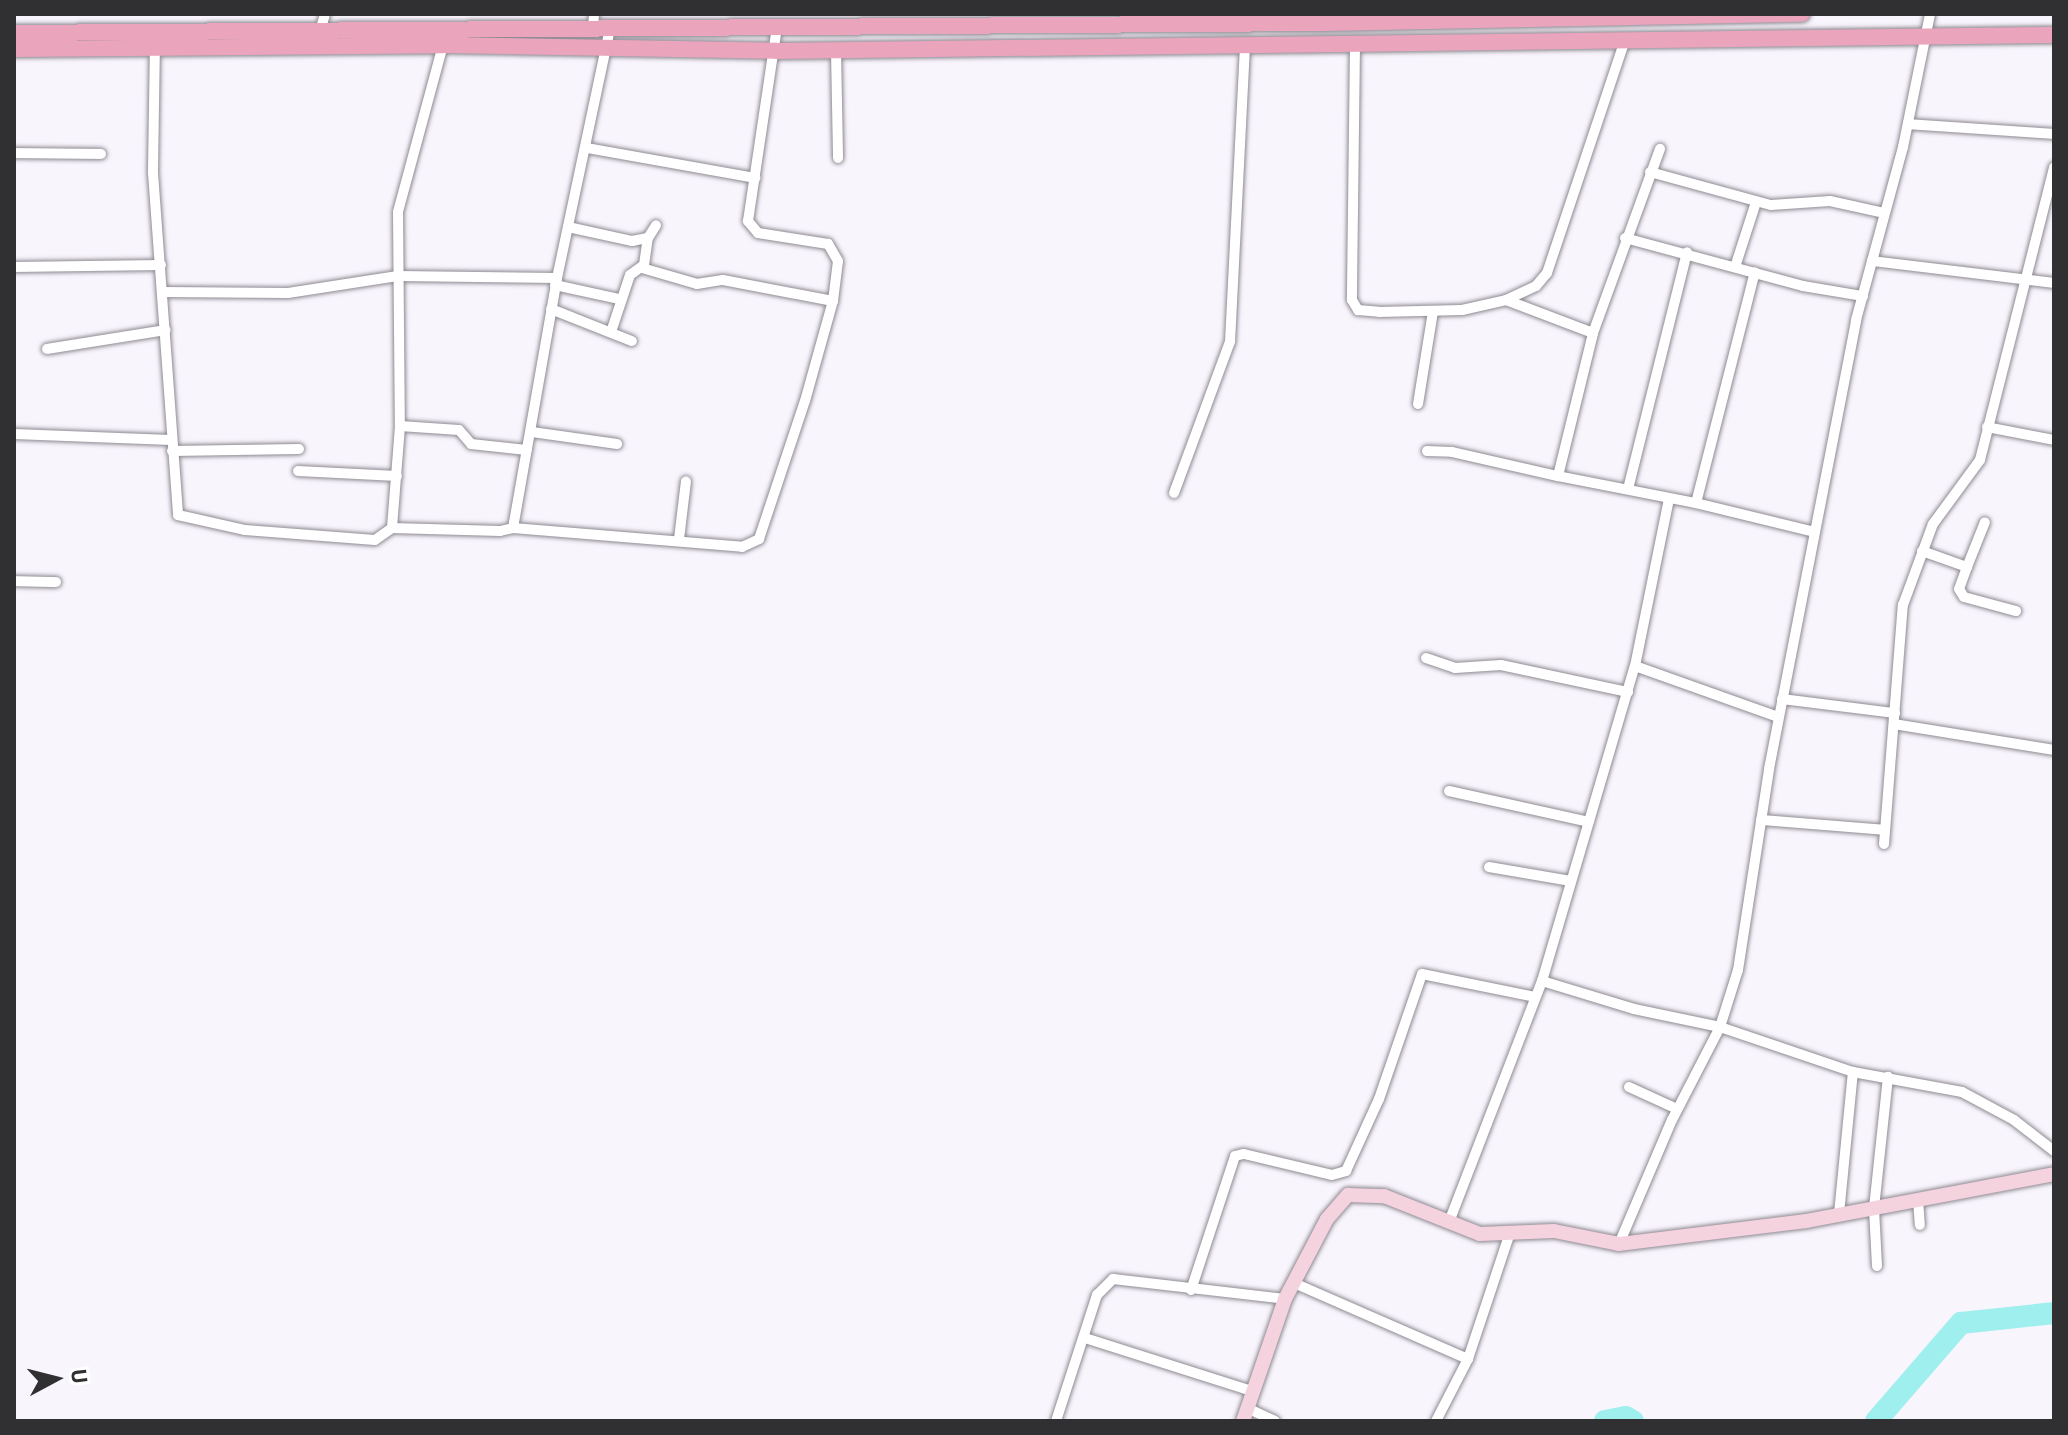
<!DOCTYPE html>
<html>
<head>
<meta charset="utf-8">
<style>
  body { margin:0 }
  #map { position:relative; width:2068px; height:1435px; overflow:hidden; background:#f9f5fd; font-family:"Titillium Web",sans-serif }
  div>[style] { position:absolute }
  .river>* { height:22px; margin:-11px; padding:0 11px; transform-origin:11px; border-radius:11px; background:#a0efef }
  .roads { filter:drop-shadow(0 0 2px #8e8a92) drop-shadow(0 0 2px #8e8a92) }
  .street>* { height:10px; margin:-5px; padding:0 5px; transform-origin:5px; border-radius:5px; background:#fff }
  .secondary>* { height:14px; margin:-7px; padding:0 7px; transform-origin:7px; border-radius:7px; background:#f4d2de }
  .primary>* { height:16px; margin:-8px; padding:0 8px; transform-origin:8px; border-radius:8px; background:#eaa5bd }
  span { translate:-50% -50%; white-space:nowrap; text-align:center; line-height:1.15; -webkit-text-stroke:8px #fff; paint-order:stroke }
  .frame { position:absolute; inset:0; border:16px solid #302f32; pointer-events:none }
  .north { position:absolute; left:16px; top:1339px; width:80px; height:80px; -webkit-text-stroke:6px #fff; paint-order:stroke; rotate:83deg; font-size:22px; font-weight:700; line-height:32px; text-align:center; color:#302f32 }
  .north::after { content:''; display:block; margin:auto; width:28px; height:36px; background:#302f32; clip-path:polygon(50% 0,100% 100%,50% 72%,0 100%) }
</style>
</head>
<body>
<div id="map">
  <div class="river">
    <div style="left:1605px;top:1421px;width:21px;rotate:-11deg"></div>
    <div style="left:1626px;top:1417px;width:8px;rotate:30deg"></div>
    <div style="left:1876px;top:1421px;width:130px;rotate:-49.1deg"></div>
    <div style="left:1961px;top:1323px;width:94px;rotate:-6.1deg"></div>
  </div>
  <div class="roads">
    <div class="street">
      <div style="left:593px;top:28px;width:14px;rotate:-86deg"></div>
      <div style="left:319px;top:35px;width:22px;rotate:-74deg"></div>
      <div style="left:155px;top:42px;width:131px;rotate:90.9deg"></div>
      <div style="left:153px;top:173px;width:343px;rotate:85.8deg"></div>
      <div style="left:178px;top:515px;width:69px;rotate:12.6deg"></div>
      <div style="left:245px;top:530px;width:130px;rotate:4.4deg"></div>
      <div style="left:375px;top:540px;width:21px;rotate:-35deg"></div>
      <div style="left:443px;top:45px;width:173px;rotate:105.1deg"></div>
      <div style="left:398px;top:212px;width:214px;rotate:89.5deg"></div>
      <div style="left:400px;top:426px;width:102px;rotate:94.5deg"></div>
      <div style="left:392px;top:528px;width:108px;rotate:1.6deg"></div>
      <div style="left:500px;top:531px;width:13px;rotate:-13deg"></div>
      <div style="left:513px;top:528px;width:254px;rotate:-80deg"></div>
      <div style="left:557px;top:278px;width:256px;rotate:-78deg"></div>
      <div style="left:1355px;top:45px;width:255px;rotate:90.7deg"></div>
      <div style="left:1352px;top:300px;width:12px;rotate:59deg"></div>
      <div style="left:1358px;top:310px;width:21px;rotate:5deg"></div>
      <div style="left:1379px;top:312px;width:83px;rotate:-1.4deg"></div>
      <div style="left:1462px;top:310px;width:45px;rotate:-12.8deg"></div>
      <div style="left:1506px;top:300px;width:33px;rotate:-25deg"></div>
      <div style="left:1536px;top:286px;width:17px;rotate:-50deg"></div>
      <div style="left:1547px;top:273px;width:246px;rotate:-71.5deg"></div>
      <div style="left:836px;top:51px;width:107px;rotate:88.9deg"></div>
      <div style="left:1908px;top:124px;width:146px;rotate:3.9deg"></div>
      <div style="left:587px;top:148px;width:171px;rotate:10.1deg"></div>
      <div style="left:14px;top:153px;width:87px;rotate:0.7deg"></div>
      <div style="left:1650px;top:172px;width:125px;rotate:15.3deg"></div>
      <div style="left:1771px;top:205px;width:59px;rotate:-3.9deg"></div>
      <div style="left:1830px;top:201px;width:55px;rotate:12.5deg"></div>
      <div style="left:568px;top:227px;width:66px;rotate:12.3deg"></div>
      <div style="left:632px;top:241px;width:16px;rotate:-11deg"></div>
      <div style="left:648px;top:238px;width:15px;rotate:-58deg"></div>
      <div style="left:1625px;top:238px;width:184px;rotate:15.1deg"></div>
      <div style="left:1803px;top:286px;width:61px;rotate:9.5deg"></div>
      <div style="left:1872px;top:261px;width:183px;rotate:6.9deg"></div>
      <div style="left:1736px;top:264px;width:65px;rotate:-72.1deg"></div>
      <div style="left:14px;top:267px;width:147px;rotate:-0.8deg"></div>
      <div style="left:642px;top:268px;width:57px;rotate:16.2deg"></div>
      <div style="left:697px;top:284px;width:26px;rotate:-9deg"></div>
      <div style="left:723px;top:280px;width:112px;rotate:10.8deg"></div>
      <div style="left:555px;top:285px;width:66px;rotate:12.3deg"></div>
      <div style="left:163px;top:292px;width:125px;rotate:0.5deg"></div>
      <div style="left:288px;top:293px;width:111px;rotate:-8.8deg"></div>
      <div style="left:398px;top:276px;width:159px;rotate:0.7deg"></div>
      <div style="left:551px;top:309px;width:87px;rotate:21.6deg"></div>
      <div style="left:611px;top:332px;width:60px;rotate:-71.6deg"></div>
      <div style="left:630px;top:275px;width:17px;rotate:-36deg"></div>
      <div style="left:644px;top:265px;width:27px;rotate:-82deg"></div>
      <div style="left:1593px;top:333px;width:196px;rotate:-70deg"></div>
      <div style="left:47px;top:349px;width:120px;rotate:-9.1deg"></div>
      <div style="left:1418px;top:404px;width:94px;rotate:-80.8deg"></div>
      <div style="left:400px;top:426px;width:59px;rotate:3.9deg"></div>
      <div style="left:459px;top:430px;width:18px;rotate:49deg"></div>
      <div style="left:471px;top:444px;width:56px;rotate:6.1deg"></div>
      <div style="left:1987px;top:427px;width:68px;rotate:11deg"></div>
      <div style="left:532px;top:432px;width:86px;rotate:8deg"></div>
      <div style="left:14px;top:434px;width:157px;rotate:2.2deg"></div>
      <div style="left:172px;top:451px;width:127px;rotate:-0.9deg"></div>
      <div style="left:1427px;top:451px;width:25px;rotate:2deg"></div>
      <div style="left:1452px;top:452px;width:109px;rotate:12.8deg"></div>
      <div style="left:1558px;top:476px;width:147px;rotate:-76.2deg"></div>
      <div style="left:1593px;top:333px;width:93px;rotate:-159.2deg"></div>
      <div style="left:298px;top:471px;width:99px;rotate:2.9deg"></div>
      <div style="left:1558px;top:476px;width:141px;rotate:11.1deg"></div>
      <div style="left:1696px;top:503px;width:238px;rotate:-75.7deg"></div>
      <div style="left:1628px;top:489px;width:244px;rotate:-76deg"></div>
      <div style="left:1174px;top:493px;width:161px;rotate:-69.7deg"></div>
      <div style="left:1230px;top:342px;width:294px;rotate:-87.1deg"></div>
      <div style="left:1696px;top:503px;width:122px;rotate:13.7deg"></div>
      <div style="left:513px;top:528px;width:230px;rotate:4.7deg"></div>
      <div style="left:742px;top:547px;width:19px;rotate:-25deg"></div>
      <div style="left:759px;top:539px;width:145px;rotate:-71.6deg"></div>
      <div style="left:805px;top:401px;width:104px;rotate:-74.4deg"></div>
      <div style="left:833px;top:301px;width:40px;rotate:-82.9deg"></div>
      <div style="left:838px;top:261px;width:20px;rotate:-120deg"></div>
      <div style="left:828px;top:244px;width:71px;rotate:-171.1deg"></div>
      <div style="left:758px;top:233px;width:16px;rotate:-130deg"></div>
      <div style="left:748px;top:221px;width:196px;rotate:-81.5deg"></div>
      <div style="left:679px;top:539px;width:58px;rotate:-83.1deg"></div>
      <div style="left:1922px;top:551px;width:48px;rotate:19.6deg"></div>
      <div style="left:1967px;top:567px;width:23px;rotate:110deg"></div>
      <div style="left:1959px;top:589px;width:9px;rotate:58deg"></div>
      <div style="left:1964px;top:597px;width:54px;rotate:15.1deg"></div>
      <div style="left:1967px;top:567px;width:48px;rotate:-68.2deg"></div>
      <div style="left:14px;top:581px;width:42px;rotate:1.4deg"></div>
      <div style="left:1426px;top:658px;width:31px;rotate:19deg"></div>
      <div style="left:1455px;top:668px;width:46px;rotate:-3.7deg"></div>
      <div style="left:1501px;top:665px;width:130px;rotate:12deg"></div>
      <div style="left:1635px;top:666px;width:152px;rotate:19.6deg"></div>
      <div style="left:1782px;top:699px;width:114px;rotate:7.1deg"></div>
      <div style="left:1894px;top:724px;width:162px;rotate:9.2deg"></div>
      <div style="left:1449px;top:791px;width:143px;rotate:12.5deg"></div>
      <div style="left:1761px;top:820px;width:124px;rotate:4.6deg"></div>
      <div style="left:1884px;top:844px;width:240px;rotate:-85.5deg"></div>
      <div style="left:1903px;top:605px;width:86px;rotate:-69.7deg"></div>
      <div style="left:1933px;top:524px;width:79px;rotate:-53.7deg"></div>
      <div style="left:1980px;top:460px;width:302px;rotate:-75.8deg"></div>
      <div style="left:1489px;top:867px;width:83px;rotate:9.7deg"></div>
      <div style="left:1542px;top:981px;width:96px;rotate:16.9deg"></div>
      <div style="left:1634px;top:1009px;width:88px;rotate:11.8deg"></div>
      <div style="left:1720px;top:1027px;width:140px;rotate:18.7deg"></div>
      <div style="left:1853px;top:1072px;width:111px;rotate:10.4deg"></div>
      <div style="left:1962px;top:1092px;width:59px;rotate:28.3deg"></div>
      <div style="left:2014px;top:1120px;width:51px;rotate:37.8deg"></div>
      <div style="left:1629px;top:1087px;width:53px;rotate:24.6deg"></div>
      <div style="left:1918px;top:1199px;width:26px;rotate:86deg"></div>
      <div style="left:1839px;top:1214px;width:143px;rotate:-84.4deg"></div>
      <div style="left:1449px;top:1222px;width:258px;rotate:-68.9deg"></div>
      <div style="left:1542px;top:981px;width:328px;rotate:-73.6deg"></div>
      <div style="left:1635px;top:666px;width:170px;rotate:-78.5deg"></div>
      <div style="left:1619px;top:1244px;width:135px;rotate:-66.9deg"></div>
      <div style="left:1672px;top:1120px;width:105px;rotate:-62.7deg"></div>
      <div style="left:1720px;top:1027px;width:60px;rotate:-72.5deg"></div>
      <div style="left:1738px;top:970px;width:203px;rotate:-81.2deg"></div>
      <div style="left:1769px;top:769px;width:457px;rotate:-79deg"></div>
      <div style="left:1856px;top:320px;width:179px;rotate:-74.8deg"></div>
      <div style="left:1903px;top:147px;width:136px;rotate:-78.5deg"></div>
      <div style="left:1877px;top:1266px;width:58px;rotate:-93deg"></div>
      <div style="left:1874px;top:1208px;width:132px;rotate:-83.9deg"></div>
      <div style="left:1294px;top:1283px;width:190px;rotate:23.6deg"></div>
      <div style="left:1191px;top:1290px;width:141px;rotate:-71.8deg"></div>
      <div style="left:1235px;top:1156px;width:9px;rotate:-13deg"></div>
      <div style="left:1244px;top:1154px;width:90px;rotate:13.4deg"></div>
      <div style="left:1332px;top:1175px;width:15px;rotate:-16deg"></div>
      <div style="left:1346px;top:1171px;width:79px;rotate:-65.4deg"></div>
      <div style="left:1379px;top:1099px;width:132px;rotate:-71deg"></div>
      <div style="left:1422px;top:974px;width:115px;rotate:11.5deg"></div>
      <div style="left:1085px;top:1338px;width:175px;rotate:17.6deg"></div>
      <div style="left:1247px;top:1408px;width:31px;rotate:25deg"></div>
      <div style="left:1056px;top:1421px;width:133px;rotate:-72deg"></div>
      <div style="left:1097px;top:1295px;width:23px;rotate:-45deg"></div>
      <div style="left:1113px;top:1279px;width:173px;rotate:6.6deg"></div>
      <div style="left:1436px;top:1421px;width:70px;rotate:-62.7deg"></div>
      <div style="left:1468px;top:1359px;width:130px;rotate:-71.6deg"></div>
    </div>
    <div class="secondary">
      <div style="left:1243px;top:1421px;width:129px;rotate:-71deg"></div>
      <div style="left:1285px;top:1299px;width:90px;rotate:-62.3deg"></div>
      <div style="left:1327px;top:1219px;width:32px;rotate:-49deg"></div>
      <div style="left:1348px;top:1195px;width:36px;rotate:2deg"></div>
      <div style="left:1384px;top:1196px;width:103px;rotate:21.6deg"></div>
      <div style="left:1480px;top:1234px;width:74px;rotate:-2.3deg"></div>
      <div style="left:1554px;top:1231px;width:66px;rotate:11.3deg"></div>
      <div style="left:1619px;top:1244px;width:188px;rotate:-7deg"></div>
      <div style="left:1806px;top:1221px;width:252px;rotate:-10.7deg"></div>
    </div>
    <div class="primary">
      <div style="left:14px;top:33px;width:1306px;rotate:-0.44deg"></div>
      <div style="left:1320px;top:23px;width:482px;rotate:-1.1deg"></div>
      <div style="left:14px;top:49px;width:429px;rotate:-0.5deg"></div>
      <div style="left:443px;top:45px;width:334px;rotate:1deg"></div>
      <div style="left:777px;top:51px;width:1277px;rotate:-0.72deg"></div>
    </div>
  </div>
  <div class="frame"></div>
  <div class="north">U</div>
</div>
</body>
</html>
